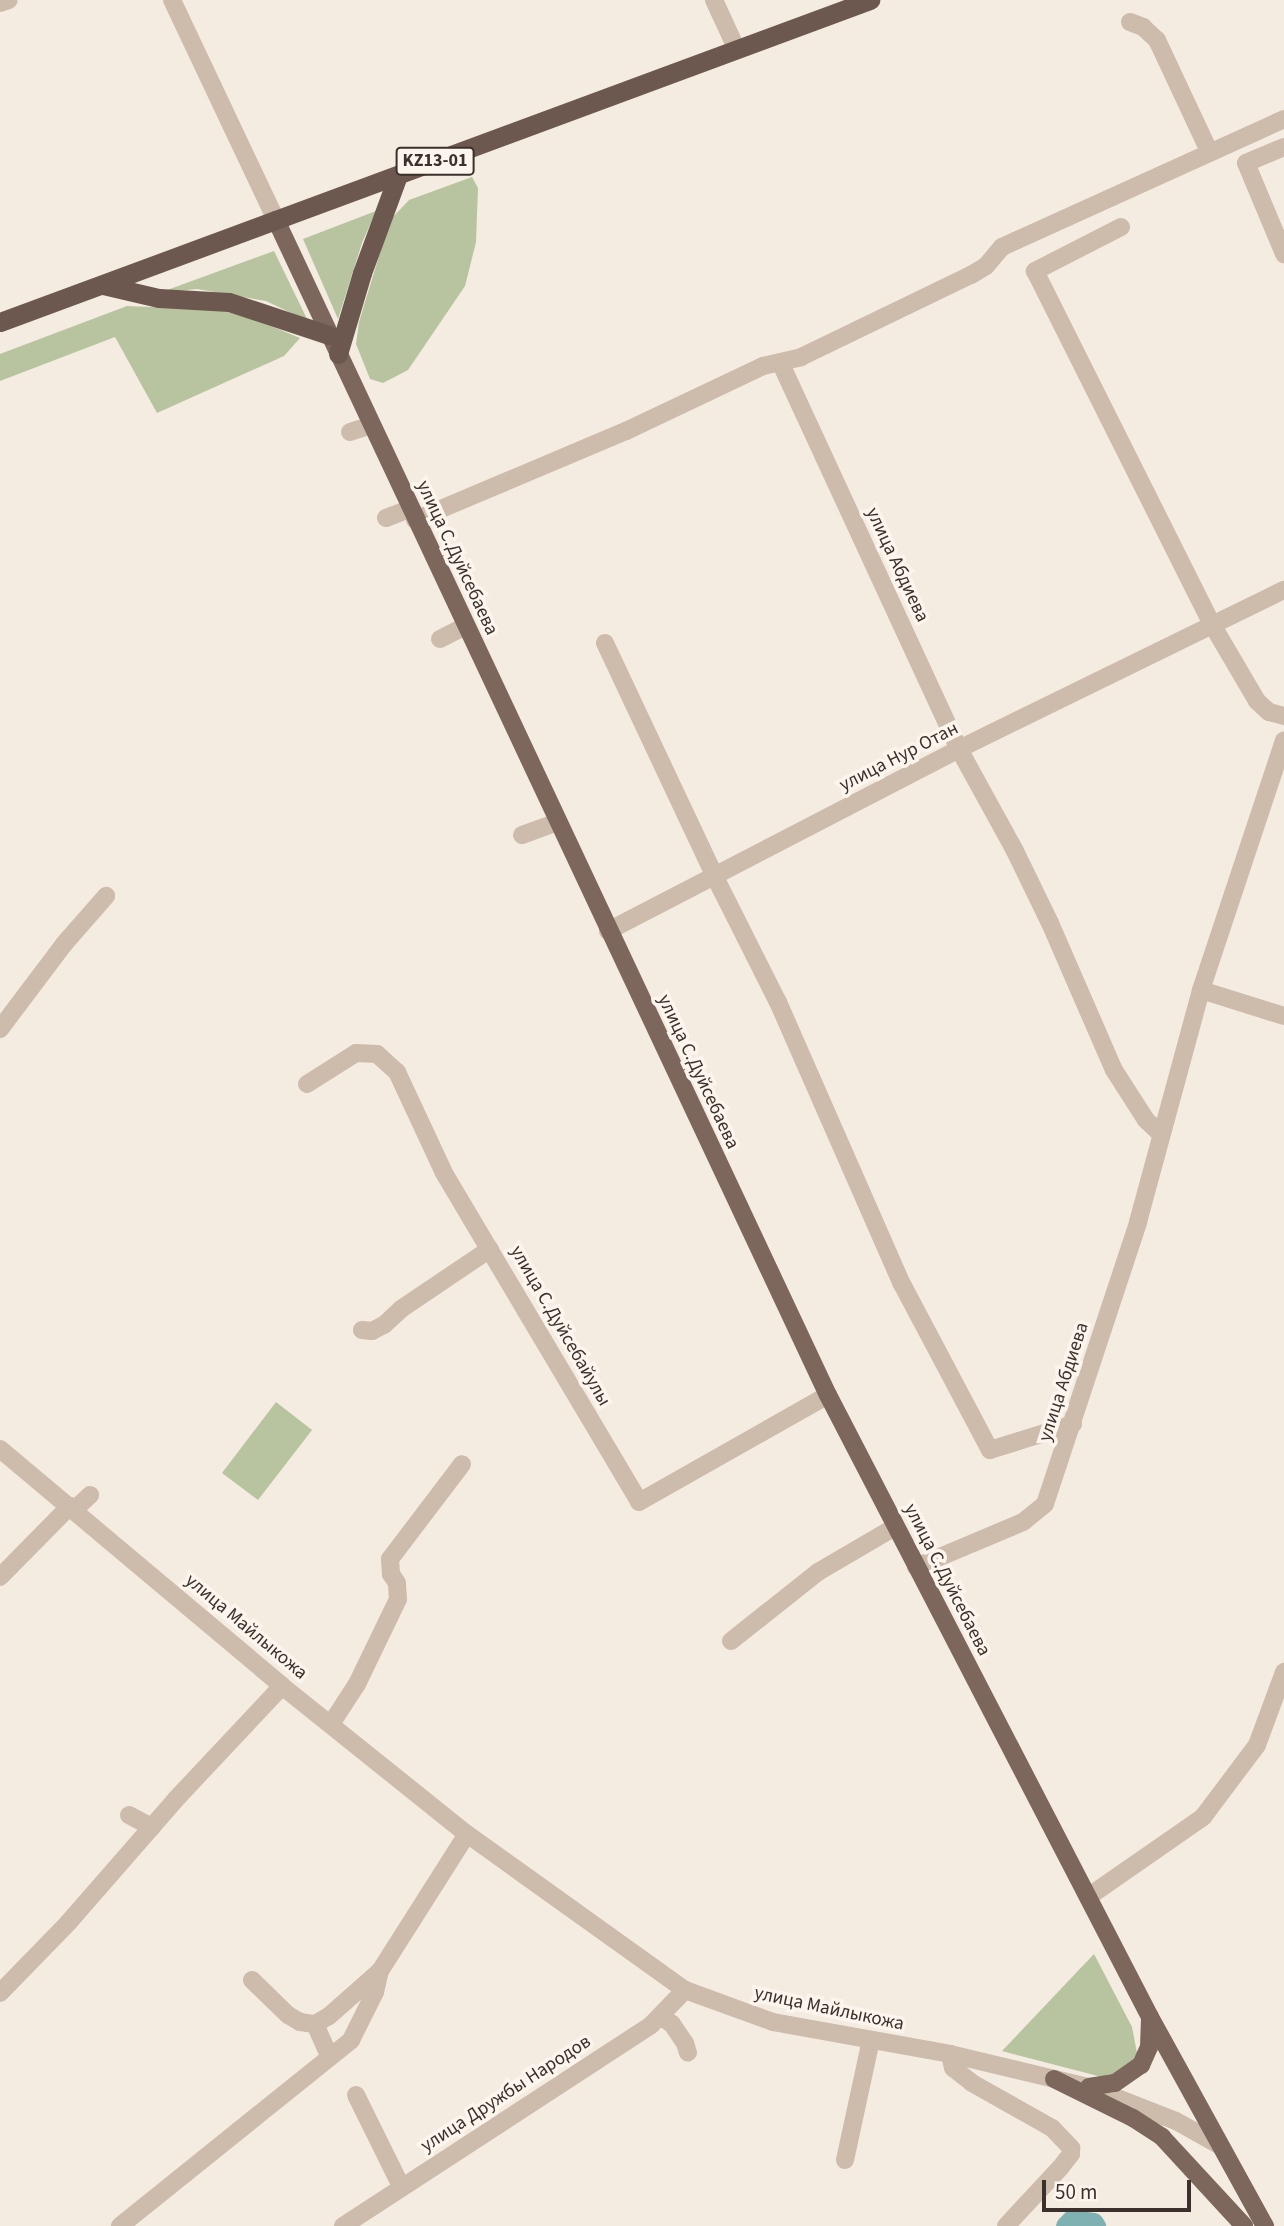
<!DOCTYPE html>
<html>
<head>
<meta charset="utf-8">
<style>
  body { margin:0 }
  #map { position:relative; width:1284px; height:2226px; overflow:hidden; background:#f4ebe1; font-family:"Source Sans 3",sans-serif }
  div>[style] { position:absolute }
  .green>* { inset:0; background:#b8c4a0 }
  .canal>* { height:21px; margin:-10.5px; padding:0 10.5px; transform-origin:10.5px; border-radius:10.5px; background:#7fb0b2 }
  .minor>* { height:18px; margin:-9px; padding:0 9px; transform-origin:9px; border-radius:9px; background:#cdbbac }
  .tertiary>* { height:18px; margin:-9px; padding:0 9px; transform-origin:9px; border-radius:9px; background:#cdbbac }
  .primary>* { height:18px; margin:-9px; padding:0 9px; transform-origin:9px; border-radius:9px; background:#7d675c }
  .trunk>* { height:19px; margin:-9.5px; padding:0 9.5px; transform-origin:9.5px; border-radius:9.5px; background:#6c584f }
  span { translate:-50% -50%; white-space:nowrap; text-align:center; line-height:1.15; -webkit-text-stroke:7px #fbf5ee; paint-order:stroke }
  .shield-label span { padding:2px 5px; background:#fbf5ee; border:2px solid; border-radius:5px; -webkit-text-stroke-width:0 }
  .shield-label { font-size:18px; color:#3b302b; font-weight:700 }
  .street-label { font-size:19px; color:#3b302b }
  .scale { position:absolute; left:1042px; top:2180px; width:149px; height:32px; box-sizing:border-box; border:4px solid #3b302b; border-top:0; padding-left:9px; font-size:21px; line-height:24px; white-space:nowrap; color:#3b302b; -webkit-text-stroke:5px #fbf5ee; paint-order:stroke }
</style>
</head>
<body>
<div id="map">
  <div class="green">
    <div style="clip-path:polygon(472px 177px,478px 188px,476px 242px,465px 286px,408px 370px,383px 383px,370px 379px,356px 344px,359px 322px,390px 220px,409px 200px)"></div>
    <div style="clip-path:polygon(376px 211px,362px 243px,338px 319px,303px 239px)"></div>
    <div style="clip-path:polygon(274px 251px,308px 321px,266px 301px,197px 289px,159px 293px)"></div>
    <div style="clip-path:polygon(127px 306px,219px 310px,249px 317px,300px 338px,284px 356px,157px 413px,115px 337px,0 381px,0 354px)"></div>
    <div style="clip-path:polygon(276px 1402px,312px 1430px,258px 1500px,222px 1473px)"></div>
    <div style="clip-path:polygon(1094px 1954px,1132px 2027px,1137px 2053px,1130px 2066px,1116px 2076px,1098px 2076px,1002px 2051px)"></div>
  </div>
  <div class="canal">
    <div style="left:1066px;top:2226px;width:8px;rotate:-45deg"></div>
    <div style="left:1072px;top:2220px;width:21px;rotate:8deg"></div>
    <div style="left:1093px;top:2223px;width:4px;rotate:56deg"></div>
  </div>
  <div class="minor">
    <div style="left:714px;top:0;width:55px;rotate:65.3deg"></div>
    <div style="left:0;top:3px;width:9px;rotate:-18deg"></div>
    <div style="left:1130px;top:22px;width:14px;rotate:21deg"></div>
    <div style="left:1143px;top:27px;width:19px;rotate:43deg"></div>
    <div style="left:1157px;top:40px;width:123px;rotate:64.9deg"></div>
    <div style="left:1284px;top:147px;width:41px;rotate:157.2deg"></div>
    <div style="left:1246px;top:163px;width:99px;rotate:67.3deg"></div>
    <div style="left:1121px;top:227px;width:97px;rotate:152.9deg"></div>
    <div style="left:1035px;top:271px;width:397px;rotate:63.4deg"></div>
    <div style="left:1213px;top:626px;width:87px;rotate:59.6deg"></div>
    <div style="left:1257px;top:701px;width:16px;rotate:43deg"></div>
    <div style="left:1269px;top:712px;width:16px;rotate:15deg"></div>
    <div style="left:781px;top:364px;width:424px;rotate:65.2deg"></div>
    <div style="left:959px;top:749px;width:116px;rotate:61.2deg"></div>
    <div style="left:1015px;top:851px;width:80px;rotate:64.1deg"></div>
    <div style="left:1050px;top:923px;width:160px;rotate:66.5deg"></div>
    <div style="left:1114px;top:1070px;width:59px;rotate:57.4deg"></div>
    <div style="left:1146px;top:1120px;width:21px;rotate:43deg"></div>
    <div style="left:350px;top:432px;width:22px;rotate:-18deg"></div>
    <div style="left:386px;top:518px;width:26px;rotate:-21deg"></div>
    <div style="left:415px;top:520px;width:229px;rotate:-22.9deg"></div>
    <div style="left:626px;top:431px;width:152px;rotate:-25.4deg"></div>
    <div style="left:763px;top:366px;width:39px;rotate:-13deg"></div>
    <div style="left:801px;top:357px;width:189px;rotate:-25.8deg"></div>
    <div style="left:971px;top:275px;width:17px;rotate:-31deg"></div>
    <div style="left:986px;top:266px;width:25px;rotate:-50deg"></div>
    <div style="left:1002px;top:247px;width:310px;rotate:-24.4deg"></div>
    <div style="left:440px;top:639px;width:28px;rotate:-27deg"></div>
    <div style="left:605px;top:643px;width:256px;rotate:64.8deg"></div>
    <div style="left:714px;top:875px;width:142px;rotate:63.3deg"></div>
    <div style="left:778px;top:1002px;width:308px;rotate:66.3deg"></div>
    <div style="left:902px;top:1284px;width:188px;rotate:62.1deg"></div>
    <div style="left:990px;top:1450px;width:87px;rotate:-17.4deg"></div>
    <div style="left:522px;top:835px;width:37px;rotate:-20deg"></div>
    <div style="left:608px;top:931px;width:395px;rotate:-27.4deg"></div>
    <div style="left:959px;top:749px;width:362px;rotate:-26.1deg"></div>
    <div style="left:1201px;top:990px;width:87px;rotate:17.4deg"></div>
    <div style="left:0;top:1029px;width:106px;rotate:-53deg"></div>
    <div style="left:64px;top:944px;width:64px;rotate:-48.8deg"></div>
    <div style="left:307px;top:1084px;width:58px;rotate:-32.3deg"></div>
    <div style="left:356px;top:1053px;width:21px;rotate:3deg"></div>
    <div style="left:377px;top:1054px;width:27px;rotate:42deg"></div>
    <div style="left:397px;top:1072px;width:111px;rotate:65deg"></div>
    <div style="left:444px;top:1173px;width:382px;rotate:59.3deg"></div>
    <div style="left:639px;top:1502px;width:217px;rotate:-29.5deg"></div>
    <div style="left:362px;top:1330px;width:10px;rotate:6deg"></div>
    <div style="left:372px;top:1331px;width:13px;rotate:-27deg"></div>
    <div style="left:384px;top:1325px;width:23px;rotate:-43deg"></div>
    <div style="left:401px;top:1309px;width:107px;rotate:-34deg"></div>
    <div style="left:74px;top:1510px;width:22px;rotate:-43deg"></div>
    <div style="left:916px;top:1567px;width:116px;rotate:-22.8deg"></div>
    <div style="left:1023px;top:1522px;width:28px;rotate:-39deg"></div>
    <div style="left:1045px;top:1504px;width:297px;rotate:-71.7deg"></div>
    <div style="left:1138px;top:1222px;width:240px;rotate:-74.8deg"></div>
    <div style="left:1201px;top:990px;width:263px;rotate:-71.6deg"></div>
    <div style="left:0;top:1577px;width:100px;rotate:-45.4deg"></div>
    <div style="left:731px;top:1641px;width:111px;rotate:-38.4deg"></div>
    <div style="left:818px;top:1572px;width:89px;rotate:-30.3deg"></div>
    <div style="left:331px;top:1724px;width:48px;rotate:-57deg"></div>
    <div style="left:357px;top:1684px;width:94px;rotate:-64.2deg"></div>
    <div style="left:398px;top:1599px;width:16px;rotate:-94deg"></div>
    <div style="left:397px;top:1583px;width:11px;rotate:-124deg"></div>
    <div style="left:391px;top:1574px;width:15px;rotate:-94deg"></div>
    <div style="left:390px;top:1559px;width:119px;rotate:-52.8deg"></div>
    <div style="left:129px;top:1815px;width:26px;rotate:28deg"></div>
    <div style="left:1088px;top:1897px;width:140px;rotate:-34.8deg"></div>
    <div style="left:1203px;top:1817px;width:90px;rotate:-53.1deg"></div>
    <div style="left:1257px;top:1745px;width:78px;rotate:-69.7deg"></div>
    <div style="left:252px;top:1980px;width:50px;rotate:44.2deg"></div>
    <div style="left:288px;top:2015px;width:14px;rotate:30deg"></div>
    <div style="left:300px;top:2022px;width:15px;rotate:8deg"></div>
    <div style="left:315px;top:2024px;width:16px;rotate:-30deg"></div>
    <div style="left:329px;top:2016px;width:68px;rotate:-41.4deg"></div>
    <div style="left:0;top:1993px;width:98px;rotate:-45.8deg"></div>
    <div style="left:68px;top:1923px;width:164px;rotate:-48.9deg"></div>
    <div style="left:176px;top:1799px;width:155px;rotate:-46.8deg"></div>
    <div style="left:660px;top:2016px;width:14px;rotate:34deg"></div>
    <div style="left:672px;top:2024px;width:23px;rotate:56deg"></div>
    <div style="left:685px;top:2043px;width:10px;rotate:73deg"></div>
    <div style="left:315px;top:2024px;width:35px;rotate:66deg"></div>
    <div style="left:950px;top:2054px;width:14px;rotate:78deg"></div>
    <div style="left:953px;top:2068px;width:24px;rotate:38deg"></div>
    <div style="left:972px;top:2083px;width:92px;rotate:29.4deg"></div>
    <div style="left:1052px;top:2128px;width:28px;rotate:46deg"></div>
    <div style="left:1071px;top:2148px;width:6px;rotate:90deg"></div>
    <div style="left:1071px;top:2154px;width:18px;rotate:128deg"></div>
    <div style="left:1060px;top:2168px;width:79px;rotate:133deg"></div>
    <div style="left:356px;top:2095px;width:102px;rotate:63.7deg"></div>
    <div style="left:845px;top:2160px;width:123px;rotate:-77.8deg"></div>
    <div style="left:120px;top:2226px;width:297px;rotate:-38.8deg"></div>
    <div style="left:351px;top:2040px;width:54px;rotate:-63.4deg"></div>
    <div style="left:375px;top:1992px;width:22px;rotate:-77deg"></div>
    <div style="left:380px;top:1971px;width:162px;rotate:-57.6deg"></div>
    <div style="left:343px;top:2226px;width:368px;rotate:-33.1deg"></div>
    <div style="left:651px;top:2025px;width:49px;rotate:-45.8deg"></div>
  </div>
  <div class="tertiary">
    <div style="left:172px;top:0;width:243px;rotate:64.7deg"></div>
    <div style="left:0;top:1449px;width:368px;rotate:40deg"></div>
    <div style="left:282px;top:1686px;width:237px;rotate:38.7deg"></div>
    <div style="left:467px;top:1834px;width:268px;rotate:35.6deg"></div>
    <div style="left:685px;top:1990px;width:94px;rotate:20deg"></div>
    <div style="left:773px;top:2022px;width:180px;rotate:10.2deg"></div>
    <div style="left:950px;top:2054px;width:143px;rotate:13.4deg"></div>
    <div style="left:1089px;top:2087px;width:93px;rotate:21.3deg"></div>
    <div style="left:1176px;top:2121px;width:49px;rotate:29.2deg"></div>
  </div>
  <div class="primary">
    <div style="left:276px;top:220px;width:1298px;rotate:64.84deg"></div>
    <div style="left:828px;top:1395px;width:700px;rotate:62.63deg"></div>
    <div style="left:1150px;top:2017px;width:239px;rotate:61.2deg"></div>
    <div style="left:1054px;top:2079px;width:88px;rotate:26.3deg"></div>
    <div style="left:1133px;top:2118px;width:35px;rotate:33deg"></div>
    <div style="left:1162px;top:2137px;width:121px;rotate:47.3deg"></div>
    <div style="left:1089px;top:2087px;width:26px;rotate:-9deg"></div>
    <div style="left:1115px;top:2083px;width:32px;rotate:-35deg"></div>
    <div style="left:1141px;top:2065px;width:20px;rotate:-66deg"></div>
    <div style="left:1149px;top:2047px;width:26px;rotate:-88deg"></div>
  </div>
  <div class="trunk">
    <div style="left:103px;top:285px;width:57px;rotate:13.1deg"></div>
    <div style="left:159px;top:298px;width:70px;rotate:3.3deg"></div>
    <div style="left:229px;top:302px;width:105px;rotate:18.3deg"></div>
    <div style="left:0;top:322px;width:928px;rotate:-20.31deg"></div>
    <div style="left:338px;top:354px;width:84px;rotate:-73.5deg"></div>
    <div style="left:362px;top:273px;width:104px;rotate:-69.8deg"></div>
  </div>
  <div class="shield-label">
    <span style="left:435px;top:161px">KZ13-01</span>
  </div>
  <div class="street-label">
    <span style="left:457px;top:558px;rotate:65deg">улица С.Дуйсебаева</span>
    <span style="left:897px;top:565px;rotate:65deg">улица Абдиева</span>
    <span style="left:899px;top:757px;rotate:-27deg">улица Нур Отан</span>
    <span style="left:698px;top:1072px;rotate:65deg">улица С.Дуйсебаева</span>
    <span style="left:560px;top:1326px;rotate:60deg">улица С.Дуйсебайулы</span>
    <span style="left:1064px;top:1382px;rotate:-72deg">улица Абдиева</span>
    <span style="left:947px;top:1580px;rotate:63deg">улица С.Дуйсебаева</span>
    <span style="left:246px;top:1627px;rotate:40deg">улица Майлыкожа</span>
    <span style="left:829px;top:2009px;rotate:12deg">улица Майлыкожа</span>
    <span style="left:506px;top:2094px;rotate:-33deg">улица Дружбы Народов</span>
  </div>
  <div class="scale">50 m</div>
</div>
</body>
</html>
